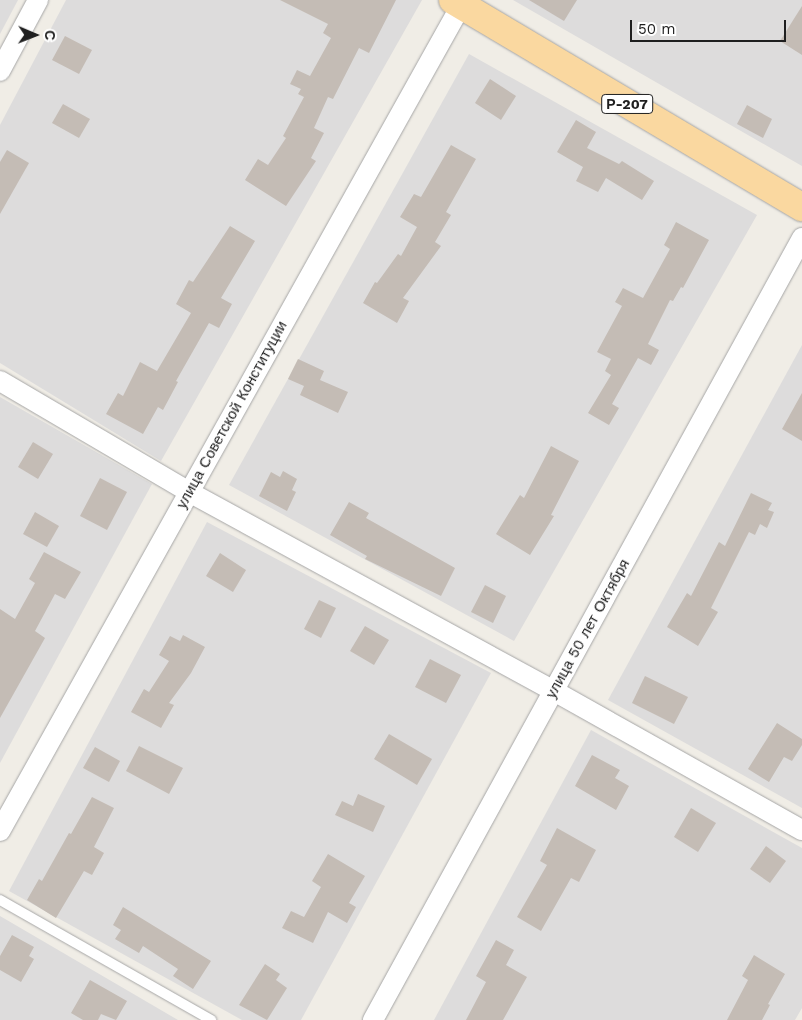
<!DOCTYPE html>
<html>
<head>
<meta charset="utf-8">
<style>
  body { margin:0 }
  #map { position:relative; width:802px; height:1020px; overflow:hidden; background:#f0ede6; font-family:"Work Sans",sans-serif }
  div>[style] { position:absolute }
  .residential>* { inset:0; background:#dddcdc }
  .building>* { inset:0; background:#c4bcb5 }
  .roads { filter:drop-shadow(0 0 1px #a6a6a6) drop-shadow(0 0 1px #a6a6a6) }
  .lane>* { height:10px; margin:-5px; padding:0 5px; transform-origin:5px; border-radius:5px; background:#fff }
  .street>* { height:20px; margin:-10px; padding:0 10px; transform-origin:10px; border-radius:10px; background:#fff }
  .primary>* { height:28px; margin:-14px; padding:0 14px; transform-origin:14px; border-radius:14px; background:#fad8a0 }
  span { translate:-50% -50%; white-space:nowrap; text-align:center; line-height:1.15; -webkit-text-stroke:4.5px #fff; paint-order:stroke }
  .shield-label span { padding:1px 4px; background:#fff; border:1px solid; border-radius:4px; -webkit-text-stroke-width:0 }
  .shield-label { font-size:14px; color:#1f1f1f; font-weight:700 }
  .street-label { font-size:15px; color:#1f1f1f }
  .north { position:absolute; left:10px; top:10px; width:50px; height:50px; -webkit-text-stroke:4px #fff; paint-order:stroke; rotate:91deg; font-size:14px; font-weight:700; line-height:20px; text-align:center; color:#1f1f1f }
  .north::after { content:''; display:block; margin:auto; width:18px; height:22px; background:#1f1f1f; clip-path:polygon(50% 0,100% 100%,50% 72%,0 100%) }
  .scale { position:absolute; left:630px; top:20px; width:156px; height:22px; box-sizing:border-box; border:2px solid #1f1f1f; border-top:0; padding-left:6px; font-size:15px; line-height:18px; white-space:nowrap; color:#1f1f1f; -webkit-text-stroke:4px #fff; paint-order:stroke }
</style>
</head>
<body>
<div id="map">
  <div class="residential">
    <div style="clip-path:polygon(0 0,18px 0,0 34px)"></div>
    <div style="clip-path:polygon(66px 0,422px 0,161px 461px,0 363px,0 125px)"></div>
    <div style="clip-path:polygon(513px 0,802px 0,802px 166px)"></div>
    <div style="clip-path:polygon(469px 54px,757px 215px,514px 641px,229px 485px)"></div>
    <div style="clip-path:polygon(802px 345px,802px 808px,608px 700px)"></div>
    <div style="clip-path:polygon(0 397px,152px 484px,0 763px)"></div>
    <div style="clip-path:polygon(207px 522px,491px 673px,301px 1020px,242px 1020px,9px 891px)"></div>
    <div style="clip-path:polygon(591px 730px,802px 848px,802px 1008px,795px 1020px,434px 1020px)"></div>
    <div style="clip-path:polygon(0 916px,178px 1020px,0 1020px)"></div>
  </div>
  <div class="building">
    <div style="clip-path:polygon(280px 0,396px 0,369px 53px,359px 48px,333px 99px,328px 97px,314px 128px,324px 133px,311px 158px,316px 161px,286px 206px,245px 180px,258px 159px,268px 165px,286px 138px,283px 136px,304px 97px,298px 94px,301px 89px,290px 84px,297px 70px,310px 76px,331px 38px,323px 33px,328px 24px)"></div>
    <div style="clip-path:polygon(529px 0,577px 0,564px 21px)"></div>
    <div style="clip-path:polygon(802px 6px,802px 55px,780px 41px)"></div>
    <div style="clip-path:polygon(65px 36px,92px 50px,79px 74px,52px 60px)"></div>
    <div style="clip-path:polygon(490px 79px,516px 96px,501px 120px,475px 103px)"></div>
    <div style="clip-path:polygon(63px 104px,90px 119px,79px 138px,52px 123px)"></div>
    <div style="clip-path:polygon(747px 105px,772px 119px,763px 138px,737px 124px)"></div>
    <div style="clip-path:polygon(576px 120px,596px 132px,587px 148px,619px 164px,622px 161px,654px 181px,642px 200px,606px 178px,598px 192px,576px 181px,583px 167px,557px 152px)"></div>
    <div style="clip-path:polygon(451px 145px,476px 159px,446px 212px,451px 215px,435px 242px,441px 246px,403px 298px,409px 301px,397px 323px,363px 303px,375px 282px,377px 283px,398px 254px,401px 256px,417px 227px,400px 217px,414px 194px,421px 197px)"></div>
    <div style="clip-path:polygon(7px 150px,29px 163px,0 214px,0 162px)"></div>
    <div style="clip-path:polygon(676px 222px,709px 240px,683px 288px,681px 287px,673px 301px,670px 300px,648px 344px,659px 350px,651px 365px,638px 358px,612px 404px,619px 408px,609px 425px,588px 413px,611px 375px,605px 371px,611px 359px,597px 352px,622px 306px,615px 302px,623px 288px,643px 298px,670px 249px,664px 245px)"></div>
    <div style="clip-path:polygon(230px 226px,255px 241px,221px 298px,232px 304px,219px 328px,209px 323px,176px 381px,178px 382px,163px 410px,158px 407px,143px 434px,106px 414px,118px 393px,123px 396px,140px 362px,157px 371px,191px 313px,176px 304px,189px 280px,193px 282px)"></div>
    <div style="clip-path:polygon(298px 359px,324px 371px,320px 380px,348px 392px,338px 413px,300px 395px,304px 386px,288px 379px)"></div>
    <div style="clip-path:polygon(802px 393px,802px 441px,782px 429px)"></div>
    <div style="clip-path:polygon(33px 442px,53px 454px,38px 479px,18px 467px)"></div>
    <div style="clip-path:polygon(551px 446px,579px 461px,551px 515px,554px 516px,530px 555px,496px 534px,520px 495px,524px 498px)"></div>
    <div style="clip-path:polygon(283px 471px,297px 479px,292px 490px,296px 492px,287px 511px,259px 496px,271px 472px,280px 477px)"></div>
    <div style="clip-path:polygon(100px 478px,127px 492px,107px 530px,80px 516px)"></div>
    <div style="clip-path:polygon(751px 493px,772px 503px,768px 510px,774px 512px,767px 528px,760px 524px,755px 535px,749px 532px,711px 608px,718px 612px,698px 646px,667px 627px,687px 593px,691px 596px,719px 542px,725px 546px)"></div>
    <div style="clip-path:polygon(349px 502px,369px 513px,366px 518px,455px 568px,441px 596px,365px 559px,367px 556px,330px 535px)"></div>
    <div style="clip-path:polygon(35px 512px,59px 526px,47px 547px,23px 534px)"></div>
    <div style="clip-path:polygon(44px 552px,81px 572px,65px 599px,55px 594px,35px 631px,45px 638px,0 718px,0 609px,15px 619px,35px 583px,29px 579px)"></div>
    <div style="clip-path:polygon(220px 553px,246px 570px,233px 592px,206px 576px)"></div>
    <div style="clip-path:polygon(485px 585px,506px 596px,493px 623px,471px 612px)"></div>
    <div style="clip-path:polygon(319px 600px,336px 608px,321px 638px,304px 629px)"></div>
    <div style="clip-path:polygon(365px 626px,389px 640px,374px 665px,350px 651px)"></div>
    <div style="clip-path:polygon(183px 635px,205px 647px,191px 673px,169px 703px,174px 705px,161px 728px,131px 712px,144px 689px,149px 692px,169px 661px,159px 655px,170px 636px,180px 641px)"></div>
    <div style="clip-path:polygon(430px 659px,461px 675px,446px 703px,415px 687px)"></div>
    <div style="clip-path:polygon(645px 676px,688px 697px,674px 724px,632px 703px)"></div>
    <div style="clip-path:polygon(777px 723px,802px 739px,802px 745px,792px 761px,784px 757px,769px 782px,748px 769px)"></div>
    <div style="clip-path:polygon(389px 734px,432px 759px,417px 785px,374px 759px)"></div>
    <div style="clip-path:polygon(139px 746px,183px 768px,169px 794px,126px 771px)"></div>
    <div style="clip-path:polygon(95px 747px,120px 761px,109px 782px,83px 768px)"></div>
    <div style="clip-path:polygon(592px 755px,620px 770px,615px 778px,629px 786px,616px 810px,575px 786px)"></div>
    <div style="clip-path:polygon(358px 794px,385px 806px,373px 832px,335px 815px,342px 801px,353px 806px)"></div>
    <div style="clip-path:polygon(92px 797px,114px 808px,94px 847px,104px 853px,92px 875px,84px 871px,56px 918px,27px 900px,39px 879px,42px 881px,69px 833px,71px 834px)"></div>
    <div style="clip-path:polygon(691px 808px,716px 823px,698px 852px,674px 837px)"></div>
    <div style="clip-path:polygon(557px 828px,596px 850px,579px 882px,571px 878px,541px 931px,517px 917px,547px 865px,540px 861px)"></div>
    <div style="clip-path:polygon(766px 846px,786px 861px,770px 883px,750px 869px)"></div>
    <div style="clip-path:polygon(328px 854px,365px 876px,349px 903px,356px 907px,347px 923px,328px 912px,313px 943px,282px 928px,291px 911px,304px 917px,321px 887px,312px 881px)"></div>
    <div style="clip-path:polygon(123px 907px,211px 961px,193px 989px,173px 976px,178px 969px,143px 946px,139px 953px,115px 939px,121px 930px,113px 925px)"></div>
    <div style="clip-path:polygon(12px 935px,34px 947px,29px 956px,34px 959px,21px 982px,0 970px,0 956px)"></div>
    <div style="clip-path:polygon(496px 940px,514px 950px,506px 965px,527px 977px,503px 1020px,466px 1020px,486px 982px,476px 976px)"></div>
    <div style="clip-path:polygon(754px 955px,785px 974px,768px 1004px,770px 1005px,762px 1020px,727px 1020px,748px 980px,742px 976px)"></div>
    <div style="clip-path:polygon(265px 964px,280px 974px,276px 980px,287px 988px,267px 1020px,239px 1005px)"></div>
    <div style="clip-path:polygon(90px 980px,127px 1001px,116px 1020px,101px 1014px,98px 1020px,83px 1020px,71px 1013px)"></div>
  </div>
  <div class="roads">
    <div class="lane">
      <div style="left:0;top:900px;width:243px;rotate:29.6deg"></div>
    </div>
    <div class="street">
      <div style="left:0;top:71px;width:81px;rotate:-61.8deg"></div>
      <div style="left:0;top:381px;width:219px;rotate:30.4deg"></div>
      <div style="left:189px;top:492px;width:416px;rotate:28.6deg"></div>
      <div style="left:554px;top:691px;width:284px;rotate:29.3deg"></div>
      <div style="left:0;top:831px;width:952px;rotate:-60.82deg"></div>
      <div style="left:373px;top:1020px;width:892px;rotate:-61.25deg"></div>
    </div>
    <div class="primary">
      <div style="left:453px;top:0;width:406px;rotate:30.7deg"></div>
    </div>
  </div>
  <div class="shield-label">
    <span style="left:627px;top:104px">Р-207</span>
  </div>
  <div class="street-label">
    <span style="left:232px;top:415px;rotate:-61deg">улица Советской Конституции</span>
    <span style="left:588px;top:629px;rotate:-61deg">улица 50 лет Октября</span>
  </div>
  <div class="north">С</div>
  <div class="scale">50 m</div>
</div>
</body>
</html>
